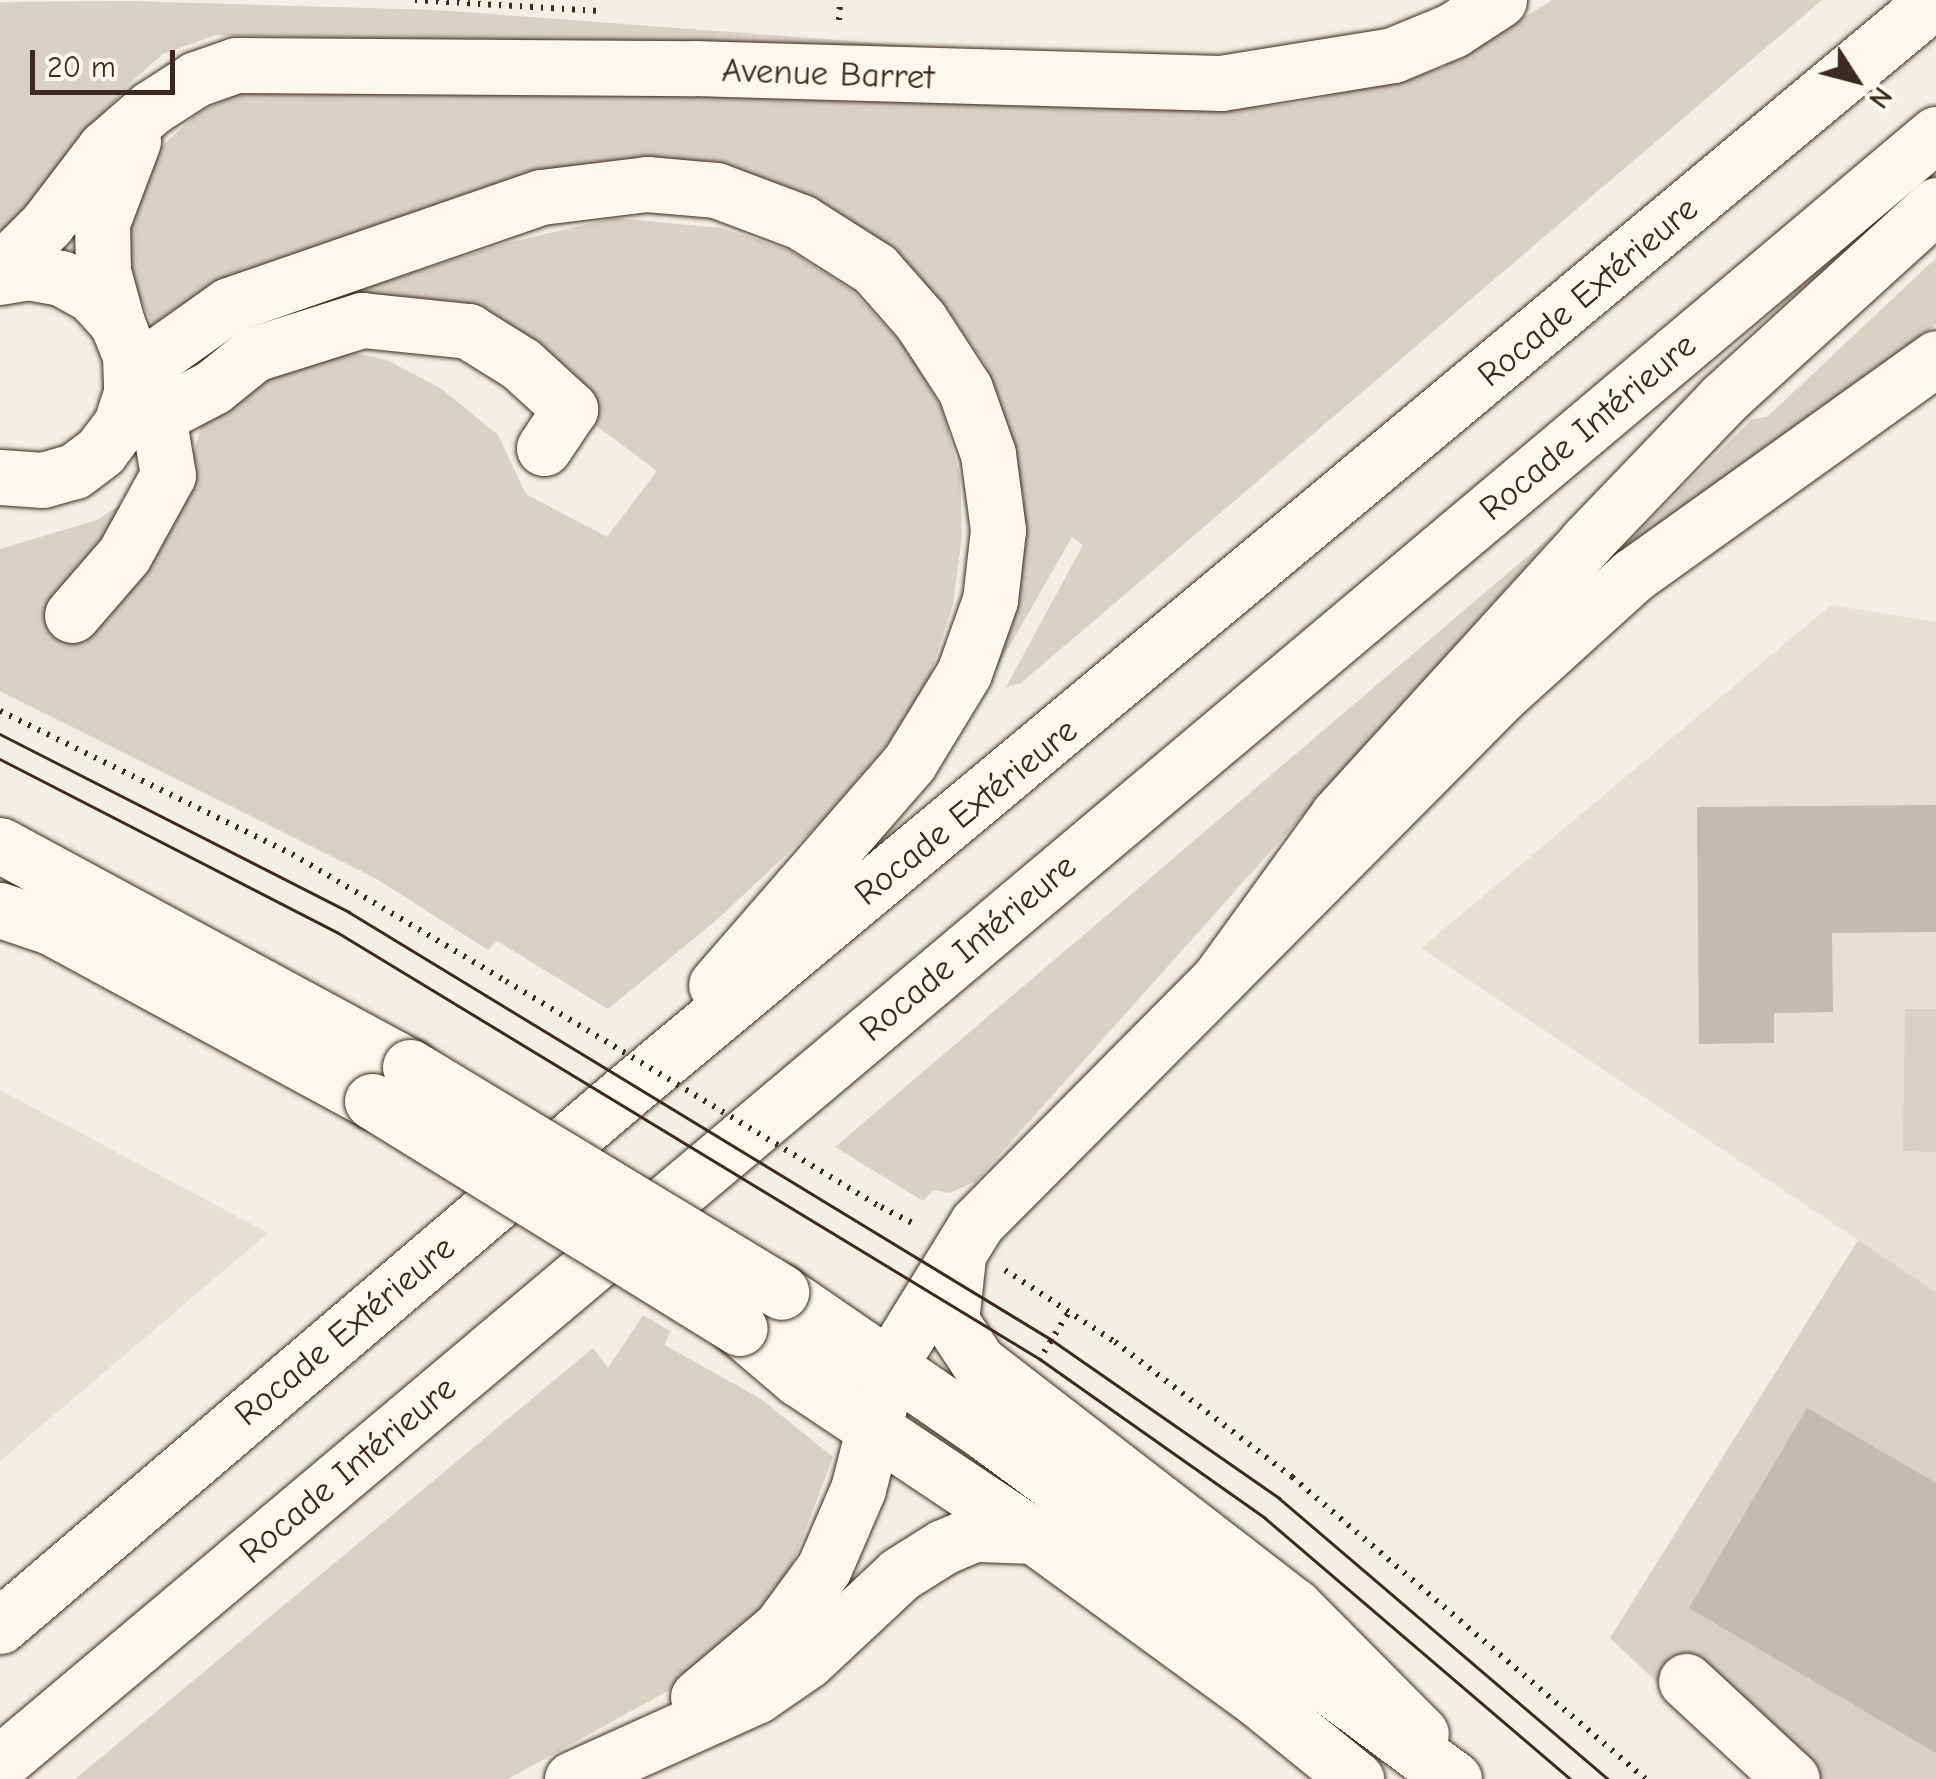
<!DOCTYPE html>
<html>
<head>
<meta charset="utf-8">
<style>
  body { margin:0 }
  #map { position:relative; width:1936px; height:1779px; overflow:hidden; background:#f3efe4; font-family:"Comic Neue",sans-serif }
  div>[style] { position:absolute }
  .built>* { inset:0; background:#e5dfd4 }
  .green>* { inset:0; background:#d8d1c6 }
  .building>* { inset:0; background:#c3bbb0 }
  .path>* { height:6px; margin-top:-3px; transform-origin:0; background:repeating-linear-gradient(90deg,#3b2a1e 0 2.5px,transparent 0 10.5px) }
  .roads { filter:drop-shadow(0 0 2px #3b2a1e) drop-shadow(0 0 2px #3b2a1e) }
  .minor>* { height:55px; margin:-27.5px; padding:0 27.5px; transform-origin:27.5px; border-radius:27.5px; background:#fbf7ec }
  .major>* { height:55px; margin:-27.5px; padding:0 27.5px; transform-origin:27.5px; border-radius:27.5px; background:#fbf7ec }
  .highway>* { height:55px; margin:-27.5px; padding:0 27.5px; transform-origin:27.5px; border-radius:27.5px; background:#fbf7ec }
  .tram>* { height:2.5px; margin:-1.25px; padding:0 1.25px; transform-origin:1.25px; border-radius:1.25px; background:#3b2a1e }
  .path-bridge>* { height:6px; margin-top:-3px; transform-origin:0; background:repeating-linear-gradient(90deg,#3b2a1e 0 2.5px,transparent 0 10.5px) }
  .bridges { filter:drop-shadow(0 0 2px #3b2a1e) drop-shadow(0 0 2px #3b2a1e) }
  .major-bridge>* { height:55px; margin:-27.5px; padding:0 27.5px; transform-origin:27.5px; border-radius:27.5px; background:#fbf7ec }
  span { translate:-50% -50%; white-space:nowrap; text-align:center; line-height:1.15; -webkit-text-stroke:8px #fbf7ec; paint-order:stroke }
  .street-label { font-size:35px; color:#3b2a1e }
  .north { position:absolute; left:1806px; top:30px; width:100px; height:100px; -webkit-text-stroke:8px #fbf7ec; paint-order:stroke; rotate:126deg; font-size:28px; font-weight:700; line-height:40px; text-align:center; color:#3b2a1e }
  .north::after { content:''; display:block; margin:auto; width:35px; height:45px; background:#3b2a1e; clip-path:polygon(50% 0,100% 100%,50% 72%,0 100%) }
  .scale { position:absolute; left:30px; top:50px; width:145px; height:45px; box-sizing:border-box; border:5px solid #3b2a1e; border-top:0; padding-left:12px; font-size:30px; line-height:35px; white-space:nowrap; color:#3b2a1e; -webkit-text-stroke:8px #fbf7ec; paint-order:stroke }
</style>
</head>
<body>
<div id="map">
  <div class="built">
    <div style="clip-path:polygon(1831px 605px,1936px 622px,1936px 1292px,1421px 948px)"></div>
    <div style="clip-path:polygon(0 1090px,268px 1233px,0 1461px)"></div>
  </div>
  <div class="green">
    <div style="clip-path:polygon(1552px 0,1822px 0,1021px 683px,1006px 687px,1083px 545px,1072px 537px,993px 675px,1023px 561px,1023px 495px,1007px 425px,986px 366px,944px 305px,894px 252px,684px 165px,157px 333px,131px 279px,129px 232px,140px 186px,162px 146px,199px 112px,246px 91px,624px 93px,1218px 110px,1301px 103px,1442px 68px)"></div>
    <div style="clip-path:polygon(130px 1px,437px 10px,1092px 59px,216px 35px,163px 54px,130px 83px,0 239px,0 2px)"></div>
    <div style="clip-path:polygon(614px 218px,722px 228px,789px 250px,852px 290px,908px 350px,942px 409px,960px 476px,962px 537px,953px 604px,929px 679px,889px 742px,826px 817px,718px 919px,608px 1009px,497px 941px,488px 950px,375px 878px,0 691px,0 549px,97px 520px,153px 484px,195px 449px,204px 414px,318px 345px,387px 360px,442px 389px,498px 435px,526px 494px,607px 537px,657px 471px,443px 311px,321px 301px,503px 244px)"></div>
    <div style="clip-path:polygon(1936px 258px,1936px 324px,1848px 398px,1614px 556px,1752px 419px,1767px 417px)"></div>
    <div style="clip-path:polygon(1557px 531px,976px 1181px,950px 1193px,933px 1190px,923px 1201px,835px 1147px)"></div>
    <div style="clip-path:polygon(1905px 1009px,1936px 1009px,1936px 1152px,1903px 1151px)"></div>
    <div style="clip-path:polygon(1858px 1240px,1936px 1292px,1936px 1779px,1760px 1779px,1610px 1638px)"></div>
    <div style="clip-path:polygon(643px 1315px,670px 1331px,665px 1345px,761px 1399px,833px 1457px,788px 1576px,704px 1671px,508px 1779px,75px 1779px,593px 1348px,608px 1368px)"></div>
  </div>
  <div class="building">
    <div style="clip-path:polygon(1936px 805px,1936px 932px,1832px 933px,1833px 1012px,1774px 1013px,1774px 1043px,1699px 1044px,1697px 807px)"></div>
    <div style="clip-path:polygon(1807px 1408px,1936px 1483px,1936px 1753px,1689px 1608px)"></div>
  </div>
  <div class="path">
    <div style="left:415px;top:0;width:184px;rotate:3.4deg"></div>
    <div style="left:839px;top:20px;width:20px;rotate:-87deg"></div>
    <div style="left:0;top:711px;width:325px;rotate:26.1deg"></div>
    <div style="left:292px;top:854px;width:249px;rotate:30.7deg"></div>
    <div style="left:881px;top:1207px;width:38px;rotate:27deg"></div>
    <div style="left:1005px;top:1270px;width:131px;rotate:33.2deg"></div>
    <div style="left:1115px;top:1342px;width:223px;rotate:37.3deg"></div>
    <div style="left:1292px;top:1477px;width:465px;rotate:40.5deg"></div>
    <div style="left:1044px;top:1352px;width:49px;rotate:-58.2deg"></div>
  </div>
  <div class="roads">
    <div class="minor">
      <div style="left:72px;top:615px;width:79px;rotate:-49.1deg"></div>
      <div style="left:124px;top:555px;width:91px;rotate:-61.2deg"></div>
      <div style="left:168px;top:475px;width:60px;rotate:-99.6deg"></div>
      <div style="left:158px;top:416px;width:62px;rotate:-27.8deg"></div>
      <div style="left:213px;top:387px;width:53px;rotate:-38.8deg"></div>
      <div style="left:254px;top:354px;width:113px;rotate:-17.5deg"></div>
      <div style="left:362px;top:320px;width:107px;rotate:5.9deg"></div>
      <div style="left:468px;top:331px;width:62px;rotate:31.9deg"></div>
      <div style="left:521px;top:364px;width:67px;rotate:42.6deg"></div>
      <div style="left:570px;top:409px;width:47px;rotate:123.7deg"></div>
      <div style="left:958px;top:1257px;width:64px;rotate:96.2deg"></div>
      <div style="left:951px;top:1321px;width:49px;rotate:56.6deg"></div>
      <div style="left:978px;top:1362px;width:399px;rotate:37.7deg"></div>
      <div style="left:1294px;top:1606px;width:180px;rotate:45.2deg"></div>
      <div style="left:739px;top:1328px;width:155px;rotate:13.4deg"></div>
      <div style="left:890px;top:1364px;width:166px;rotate:-58.3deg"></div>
      <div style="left:977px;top:1223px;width:745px;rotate:-45.22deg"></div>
      <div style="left:1502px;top:694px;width:176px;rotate:-42.2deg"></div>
      <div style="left:1632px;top:576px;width:374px;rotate:-35.6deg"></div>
      <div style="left:1686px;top:1681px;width:144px;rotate:42.8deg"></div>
    </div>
    <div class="major">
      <div style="left:0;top:271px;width:66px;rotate:-45deg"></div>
      <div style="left:47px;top:224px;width:96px;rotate:-52.7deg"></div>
      <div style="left:105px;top:148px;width:61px;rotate:-41deg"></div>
      <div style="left:151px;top:108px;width:54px;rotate:-32.8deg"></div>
      <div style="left:196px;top:79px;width:42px;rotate:-19.3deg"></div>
      <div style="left:236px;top:65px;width:458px;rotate:0.4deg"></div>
      <div style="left:694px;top:68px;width:527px;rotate:1.63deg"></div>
      <div style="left:1221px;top:83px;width:174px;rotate:-9.2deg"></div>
      <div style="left:1393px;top:55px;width:65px;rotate:-22.6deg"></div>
      <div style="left:1453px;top:30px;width:55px;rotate:-33.1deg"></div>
      <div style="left:0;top:277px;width:27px;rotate:-10deg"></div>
      <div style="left:27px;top:272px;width:35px;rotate:10deg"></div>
      <div style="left:61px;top:278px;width:37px;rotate:29deg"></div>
      <div style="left:93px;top:296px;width:36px;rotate:48deg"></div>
      <div style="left:117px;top:323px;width:35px;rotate:68deg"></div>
      <div style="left:130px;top:356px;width:37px;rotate:88deg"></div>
      <div style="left:131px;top:393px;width:33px;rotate:108deg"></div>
      <div style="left:121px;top:424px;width:34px;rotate:127deg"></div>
      <div style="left:101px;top:451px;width:34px;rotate:143deg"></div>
      <div style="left:74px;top:471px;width:32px;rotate:164deg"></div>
      <div style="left:43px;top:480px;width:43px;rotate:-176deg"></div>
      <div style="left:117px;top:323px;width:54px;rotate:-105.1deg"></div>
      <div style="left:103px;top:271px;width:48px;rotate:-91.2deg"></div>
      <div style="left:102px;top:223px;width:88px;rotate:-69.3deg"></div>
      <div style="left:0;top:845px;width:466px;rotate:28.4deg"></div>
      <div style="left:0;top:910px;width:54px;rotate:18.4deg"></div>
      <div style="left:51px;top:927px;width:365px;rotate:28.5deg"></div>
      <div style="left:781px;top:1292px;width:249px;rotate:34.5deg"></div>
      <div style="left:986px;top:1433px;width:582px;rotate:36.48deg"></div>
      <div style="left:739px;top:1328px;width:79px;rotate:40.4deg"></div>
      <div style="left:799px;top:1379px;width:283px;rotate:33.7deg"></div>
      <div style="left:1034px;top:1536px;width:280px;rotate:36.1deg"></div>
      <div style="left:1260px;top:1701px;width:124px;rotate:39.1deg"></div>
    </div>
    <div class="highway">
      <div style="left:131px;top:393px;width:49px;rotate:-53.4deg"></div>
      <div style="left:160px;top:354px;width:85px;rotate:-35.4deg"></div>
      <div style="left:229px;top:305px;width:330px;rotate:-19.1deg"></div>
      <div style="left:541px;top:197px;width:107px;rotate:-7deg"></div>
      <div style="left:647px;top:184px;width:69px;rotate:5deg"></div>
      <div style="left:716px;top:190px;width:91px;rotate:20.6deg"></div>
      <div style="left:801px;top:222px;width:88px;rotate:32.4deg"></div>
      <div style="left:875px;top:269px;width:68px;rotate:48.6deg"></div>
      <div style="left:920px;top:320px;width:82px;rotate:56.9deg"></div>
      <div style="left:965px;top:389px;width:69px;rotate:70.5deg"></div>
      <div style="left:988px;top:454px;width:77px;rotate:82.5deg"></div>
      <div style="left:998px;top:530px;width:70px;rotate:96.5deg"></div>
      <div style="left:990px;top:600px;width:77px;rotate:109.6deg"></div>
      <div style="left:964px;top:673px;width:105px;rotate:121.4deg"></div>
      <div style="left:909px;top:763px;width:294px;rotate:131deg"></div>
      <div style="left:1219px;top:979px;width:203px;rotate:-54deg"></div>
      <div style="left:1338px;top:815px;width:370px;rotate:-47.7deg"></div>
      <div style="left:1587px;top:541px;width:197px;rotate:-46.2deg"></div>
      <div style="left:1723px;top:399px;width:288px;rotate:-42.3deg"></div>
      <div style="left:0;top:1626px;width:826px;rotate:-40.48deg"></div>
      <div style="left:628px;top:1090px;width:1702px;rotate:-39.83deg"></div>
      <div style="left:698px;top:1697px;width:107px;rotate:-40.1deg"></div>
      <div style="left:780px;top:1628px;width:74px;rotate:-53.7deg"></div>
      <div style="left:824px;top:1568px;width:86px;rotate:-66.7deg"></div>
      <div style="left:858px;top:1489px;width:129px;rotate:-75.6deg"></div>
      <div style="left:0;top:1763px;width:2530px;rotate:-40.08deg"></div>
      <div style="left:572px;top:1779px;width:202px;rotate:-24.3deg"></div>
      <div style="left:756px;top:1696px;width:62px;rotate:-34.5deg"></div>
      <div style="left:807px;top:1661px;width:127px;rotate:-43.1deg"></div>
      <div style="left:900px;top:1574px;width:51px;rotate:-32.1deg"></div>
      <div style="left:943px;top:1547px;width:34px;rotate:-23deg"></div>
      <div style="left:974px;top:1534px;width:60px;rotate:1.9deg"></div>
    </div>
  </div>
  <div class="tram">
    <div style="left:0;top:734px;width:392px;rotate:27deg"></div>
    <div style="left:349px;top:912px;width:823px;rotate:31.33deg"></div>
    <div style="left:1052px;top:1340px;width:277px;rotate:34.8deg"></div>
    <div style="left:1279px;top:1498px;width:433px;rotate:40.5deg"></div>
    <div style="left:0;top:759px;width:379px;rotate:27.2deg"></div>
    <div style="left:337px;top:932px;width:823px;rotate:31.27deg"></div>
    <div style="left:1040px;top:1359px;width:276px;rotate:35.2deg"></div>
    <div style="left:1265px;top:1518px;width:402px;rotate:40.5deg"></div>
  </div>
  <div class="path-bridge">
    <div style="left:506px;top:981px;width:438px;rotate:31.1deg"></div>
  </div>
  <div class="bridges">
    <div class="major-bridge">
      <div style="left:410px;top:1067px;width:434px;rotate:31.2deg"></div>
      <div style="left:372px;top:1101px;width:432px;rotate:31.7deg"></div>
    </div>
  </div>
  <div class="street-label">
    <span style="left:828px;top:74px;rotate:2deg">Avenue Barret</span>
    <span style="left:1588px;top:292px;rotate:-40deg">Rocade Extérieure</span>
    <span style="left:1588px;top:427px;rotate:-40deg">Rocade Intérieure</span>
    <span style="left:966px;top:812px;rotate:-39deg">Rocade Extérieure</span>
    <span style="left:968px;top:948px;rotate:-40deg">Rocade Intérieure</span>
    <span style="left:345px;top:1331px;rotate:-40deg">Rocade Extérieure</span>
    <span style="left:348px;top:1470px;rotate:-40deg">Rocade Intérieure</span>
  </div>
  <div class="north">N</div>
  <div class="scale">20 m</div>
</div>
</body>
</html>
